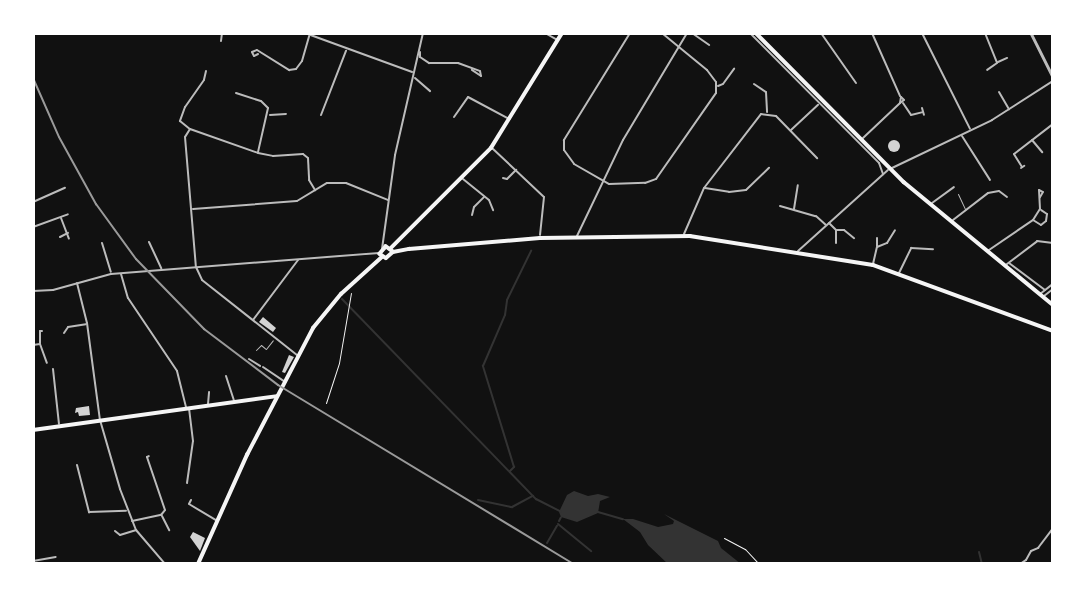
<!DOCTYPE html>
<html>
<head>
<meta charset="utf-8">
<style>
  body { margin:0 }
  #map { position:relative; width:1086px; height:597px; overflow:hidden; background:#111; font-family:"Public Sans",sans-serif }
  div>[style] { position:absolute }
  .water>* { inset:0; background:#333 }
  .stream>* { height:2px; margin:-1px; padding:0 1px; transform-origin:1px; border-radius:1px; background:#333 }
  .building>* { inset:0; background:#d3d3d3 }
  .round { border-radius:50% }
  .path>* { height:1px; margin:-0.5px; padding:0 0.5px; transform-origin:0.5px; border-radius:0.5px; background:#f5f5f5 }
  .service>* { height:1px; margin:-0.5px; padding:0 0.5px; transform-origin:0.5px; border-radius:0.5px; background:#bcbcbc }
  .minor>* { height:2px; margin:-1px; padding:0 1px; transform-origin:1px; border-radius:1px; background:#bcbcbc }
  .tertiary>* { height:2.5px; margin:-1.25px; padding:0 1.25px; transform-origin:1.25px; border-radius:1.25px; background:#bcbcbc }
  .secondary>* { height:3.5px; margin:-1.75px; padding:0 1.75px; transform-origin:1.75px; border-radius:1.75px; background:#f5f5f5 }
  .primary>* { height:3.5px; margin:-1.75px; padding:0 1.75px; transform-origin:1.75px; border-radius:1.75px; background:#f5f5f5 }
  .rail>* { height:2px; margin:-1px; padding:0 1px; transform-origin:1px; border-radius:1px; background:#9a9a9a }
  span { translate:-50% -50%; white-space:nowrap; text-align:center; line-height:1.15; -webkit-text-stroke:5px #fff; paint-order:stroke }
  .frame { position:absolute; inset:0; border:35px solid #fff; pointer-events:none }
</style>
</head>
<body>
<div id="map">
  <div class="water">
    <div style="clip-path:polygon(574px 491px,588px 496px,598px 494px,610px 497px,600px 501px,598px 513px,577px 522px,561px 517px,559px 512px,567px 495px)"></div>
    <div style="clip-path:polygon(664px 514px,718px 541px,721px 548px,741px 564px,668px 564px,648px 545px,640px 532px,623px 519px,633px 519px,658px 527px,673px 524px,674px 521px)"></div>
  </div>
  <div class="stream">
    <div style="left:342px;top:299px;width:279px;rotate:45.9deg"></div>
    <div style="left:536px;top:499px;width:28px;rotate:27deg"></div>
    <div style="left:510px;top:471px;width:6px;rotate:-45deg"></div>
    <div style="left:514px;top:467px;width:106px;rotate:-107.1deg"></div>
    <div style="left:483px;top:366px;width:56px;rotate:-66.7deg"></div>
    <div style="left:505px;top:315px;width:15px;rotate:-82deg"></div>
    <div style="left:507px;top:300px;width:55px;rotate:-63.9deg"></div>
    <div style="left:478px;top:500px;width:35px;rotate:12deg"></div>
    <div style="left:512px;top:507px;width:24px;rotate:-28deg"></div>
    <div style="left:598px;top:512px;width:26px;rotate:16deg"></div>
    <div style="left:559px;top:521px;width:4px;rotate:-63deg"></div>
    <div style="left:558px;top:524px;width:43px;rotate:39.3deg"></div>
    <div style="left:547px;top:543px;width:20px;rotate:-60deg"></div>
    <div style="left:979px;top:552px;width:12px;rotate:76deg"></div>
  </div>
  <div class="building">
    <div class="round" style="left:888px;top:140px;width:12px;height:12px"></div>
    <div style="clip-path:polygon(263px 317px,276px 328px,273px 332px,259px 322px)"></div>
    <div style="clip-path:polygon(289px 355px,294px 357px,285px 373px,282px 372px)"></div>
    <div style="clip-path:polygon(89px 406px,90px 415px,79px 416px,78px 412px,75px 413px,76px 408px)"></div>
    <div style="clip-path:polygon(193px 532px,205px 538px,200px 551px,190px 537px)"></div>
  </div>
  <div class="path">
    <div style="left:326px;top:403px;width:42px;rotate:-72deg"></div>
    <div style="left:339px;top:363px;width:71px;rotate:-80.3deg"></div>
    <div style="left:724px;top:538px;width:24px;rotate:28deg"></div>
    <div style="left:745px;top:549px;width:21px;rotate:47deg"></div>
  </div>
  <div class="service">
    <div style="left:958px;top:194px;width:17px;rotate:65deg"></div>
    <div style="left:256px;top:350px;width:7px;rotate:-45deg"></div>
    <div style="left:261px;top:345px;width:6px;rotate:39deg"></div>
    <div style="left:266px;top:349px;width:11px;rotate:-52deg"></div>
  </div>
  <div class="minor">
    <div style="left:305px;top:33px;width:114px;rotate:20deg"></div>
    <div style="left:545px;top:33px;width:13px;rotate:29deg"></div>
    <div style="left:630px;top:33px;width:126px;rotate:121.7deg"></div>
    <div style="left:564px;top:140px;width:10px;rotate:90deg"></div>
    <div style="left:564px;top:150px;width:17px;rotate:54deg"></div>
    <div style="left:574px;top:164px;width:40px;rotate:29.7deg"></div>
    <div style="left:609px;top:184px;width:36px;rotate:-2deg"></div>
    <div style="left:645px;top:183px;width:12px;rotate:-20deg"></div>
    <div style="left:656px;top:179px;width:105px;rotate:-55.1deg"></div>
    <div style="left:716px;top:93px;width:11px;rotate:-90deg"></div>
    <div style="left:716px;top:82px;width:15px;rotate:-127deg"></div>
    <div style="left:707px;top:70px;width:58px;rotate:-140.6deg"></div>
    <div style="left:692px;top:33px;width:21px;rotate:35deg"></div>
    <div style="left:750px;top:33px;width:183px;rotate:45.2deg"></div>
    <div style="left:879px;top:163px;width:12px;rotate:70deg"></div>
    <div style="left:821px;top:33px;width:61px;rotate:55deg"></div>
    <div style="left:872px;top:33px;width:69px;rotate:66deg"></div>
    <div style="left:922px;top:33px;width:107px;rotate:63.4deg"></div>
    <div style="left:985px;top:33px;width:32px;rotate:68deg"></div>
    <div style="left:997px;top:63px;width:12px;rotate:145deg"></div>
    <div style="left:221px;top:41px;width:8px;rotate:-83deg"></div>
    <div style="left:420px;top:52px;width:5px;rotate:90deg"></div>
    <div style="left:420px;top:57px;width:11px;rotate:34deg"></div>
    <div style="left:429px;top:63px;width:29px"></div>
    <div style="left:458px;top:63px;width:23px;rotate:20deg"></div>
    <div style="left:480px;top:71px;width:5px;rotate:79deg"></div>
    <div style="left:481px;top:76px;width:11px;rotate:-146deg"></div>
    <div style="left:258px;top:54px;width:4px;rotate:153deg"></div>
    <div style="left:254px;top:56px;width:4px;rotate:-117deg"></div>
    <div style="left:252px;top:52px;width:5px;rotate:-22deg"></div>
    <div style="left:257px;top:50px;width:38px;rotate:32deg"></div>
    <div style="left:289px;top:70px;width:7px;rotate:-8deg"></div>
    <div style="left:296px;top:69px;width:10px;rotate:-53deg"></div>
    <div style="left:302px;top:61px;width:26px;rotate:-74deg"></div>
    <div style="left:998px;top:62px;width:10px;rotate:-24deg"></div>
    <div style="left:206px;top:71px;width:9px;rotate:103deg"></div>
    <div style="left:204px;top:80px;width:33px;rotate:125deg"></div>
    <div style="left:185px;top:107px;width:15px;rotate:110deg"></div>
    <div style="left:180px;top:121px;width:13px;rotate:39deg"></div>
    <div style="left:190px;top:129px;width:72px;rotate:19.4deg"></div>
    <div style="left:258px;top:153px;width:15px;rotate:11deg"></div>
    <div style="left:273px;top:156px;width:30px;rotate:-4deg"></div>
    <div style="left:303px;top:154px;width:6px;rotate:39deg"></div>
    <div style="left:308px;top:158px;width:22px;rotate:87deg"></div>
    <div style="left:309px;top:180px;width:12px;rotate:59deg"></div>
    <div style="left:415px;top:78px;width:20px;rotate:41deg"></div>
    <div style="left:754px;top:84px;width:14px;rotate:34deg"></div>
    <div style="left:766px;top:92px;width:20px;rotate:87deg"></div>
    <div style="left:718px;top:86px;width:5px;rotate:-22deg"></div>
    <div style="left:723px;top:84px;width:19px;rotate:-54deg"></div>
    <div style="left:999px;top:92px;width:20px;rotate:60deg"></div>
    <div style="left:236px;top:93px;width:26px;rotate:18deg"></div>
    <div style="left:261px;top:101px;width:10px;rotate:45deg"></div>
    <div style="left:268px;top:108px;width:45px;rotate:102.8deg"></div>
    <div style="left:903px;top:103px;width:14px;rotate:56deg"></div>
    <div style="left:911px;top:115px;width:12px;rotate:-14deg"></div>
    <div style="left:922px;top:108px;width:7px;rotate:74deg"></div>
    <div style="left:270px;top:115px;width:16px;rotate:-4deg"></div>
    <div style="left:321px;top:115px;width:69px;rotate:-68.7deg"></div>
    <div style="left:454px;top:117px;width:24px;rotate:-55deg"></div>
    <div style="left:468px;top:97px;width:47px;rotate:28.2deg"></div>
    <div style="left:190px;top:129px;width:9px;rotate:122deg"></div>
    <div style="left:185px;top:137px;width:130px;rotate:85.2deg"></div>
    <div style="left:196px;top:267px;width:14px;rotate:65deg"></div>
    <div style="left:202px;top:280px;width:121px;rotate:38.3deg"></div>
    <div style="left:791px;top:130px;width:37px;rotate:-43deg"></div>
    <div style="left:962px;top:136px;width:52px;rotate:57.5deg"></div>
    <div style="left:863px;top:138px;width:51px;rotate:-43.4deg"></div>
    <div style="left:900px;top:103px;width:6px;rotate:-81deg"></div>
    <div style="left:901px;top:97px;width:4px;rotate:45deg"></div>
    <div style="left:904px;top:100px;width:5px;rotate:143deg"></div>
    <div style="left:1032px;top:140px;width:16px;rotate:50deg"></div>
    <div style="left:492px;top:148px;width:71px;rotate:43.3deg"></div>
    <div style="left:544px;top:197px;width:38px;rotate:96deg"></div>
    <div style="left:1022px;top:167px;width:15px;rotate:-122deg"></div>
    <div style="left:1014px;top:154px;width:49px;rotate:-37.6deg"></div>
    <div style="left:892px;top:168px;width:111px;rotate:-25.6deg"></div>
    <div style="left:992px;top:120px;width:72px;rotate:-32.6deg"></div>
    <div style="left:1021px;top:168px;width:4px;rotate:-34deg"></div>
    <div style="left:503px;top:178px;width:4px;rotate:14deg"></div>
    <div style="left:507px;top:179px;width:13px;rotate:-45deg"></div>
    <div style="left:463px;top:179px;width:33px;rotate:39deg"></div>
    <div style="left:489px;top:200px;width:11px;rotate:68deg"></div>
    <div style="left:705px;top:188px;width:24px;rotate:9deg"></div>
    <div style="left:729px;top:192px;width:17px;rotate:-7deg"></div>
    <div style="left:746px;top:190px;width:32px;rotate:-44deg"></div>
    <div style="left:33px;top:202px;width:35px;rotate:-24deg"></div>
    <div style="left:932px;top:203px;width:27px;rotate:-36deg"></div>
    <div style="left:780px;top:206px;width:37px;rotate:16deg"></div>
    <div style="left:816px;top:216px;width:13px;rotate:42deg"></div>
    <div style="left:193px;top:209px;width:104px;rotate:-4.4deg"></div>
    <div style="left:297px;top:201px;width:35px;rotate:-31deg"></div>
    <div style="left:327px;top:183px;width:19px"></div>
    <div style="left:346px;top:183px;width:45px;rotate:22deg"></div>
    <div style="left:794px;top:209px;width:24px;rotate:-81deg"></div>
    <div style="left:472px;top:215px;width:8px;rotate:-76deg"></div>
    <div style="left:474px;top:207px;width:14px;rotate:-45deg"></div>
    <div style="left:61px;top:218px;width:22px;rotate:69deg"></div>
    <div style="left:953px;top:220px;width:44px;rotate:-37.6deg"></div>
    <div style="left:988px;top:193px;width:11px;rotate:-10deg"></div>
    <div style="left:999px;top:191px;width:10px;rotate:37deg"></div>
    <div style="left:1033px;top:220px;width:9px;rotate:32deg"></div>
    <div style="left:1041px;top:225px;width:6px;rotate:-39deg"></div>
    <div style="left:1046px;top:221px;width:7px;rotate:-82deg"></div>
    <div style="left:1047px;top:214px;width:7px;rotate:-146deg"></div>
    <div style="left:829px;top:223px;width:10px;rotate:45deg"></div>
    <div style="left:836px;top:230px;width:13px;rotate:90deg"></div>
    <div style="left:33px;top:227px;width:37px;rotate:-20deg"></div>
    <div style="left:837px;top:230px;width:7px"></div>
    <div style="left:844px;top:230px;width:13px;rotate:39deg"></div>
    <div style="left:33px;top:232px;width:17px;rotate:90deg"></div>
    <div style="left:684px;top:234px;width:50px;rotate:-66.5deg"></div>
    <div style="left:704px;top:188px;width:93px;rotate:-52.4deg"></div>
    <div style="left:761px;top:114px;width:15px;rotate:8deg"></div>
    <div style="left:776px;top:116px;width:59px;rotate:45.7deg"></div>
    <div style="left:577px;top:236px;width:106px;rotate:-64.4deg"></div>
    <div style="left:623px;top:140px;width:125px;rotate:-59.1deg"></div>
    <div style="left:60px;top:237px;width:9px;rotate:-27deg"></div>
    <div style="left:877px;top:238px;width:8px;rotate:90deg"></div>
    <div style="left:149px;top:242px;width:29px;rotate:65deg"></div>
    <div style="left:102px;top:243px;width:30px;rotate:73deg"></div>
    <div style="left:382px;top:249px;width:95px;rotate:-82.1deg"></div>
    <div style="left:395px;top:155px;width:125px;rotate:-77.1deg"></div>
    <div style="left:989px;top:250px;width:53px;rotate:-34.3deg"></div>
    <div style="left:1033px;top:220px;width:13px;rotate:-58deg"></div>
    <div style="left:1040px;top:209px;width:19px;rotate:-93deg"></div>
    <div style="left:1039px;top:190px;width:4px;rotate:27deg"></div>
    <div style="left:1043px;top:192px;width:6px;rotate:121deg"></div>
    <div style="left:798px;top:251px;width:121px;rotate:-42deg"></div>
    <div style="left:1009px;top:263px;width:45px;rotate:36.9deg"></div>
    <div style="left:873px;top:264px;width:17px;rotate:-77deg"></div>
    <div style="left:877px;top:247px;width:11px;rotate:-22deg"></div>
    <div style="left:887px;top:243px;width:15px;rotate:-58deg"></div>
    <div style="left:1007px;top:264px;width:38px;rotate:-37deg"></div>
    <div style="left:1037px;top:241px;width:16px;rotate:7deg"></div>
    <div style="left:899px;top:273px;width:28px;rotate:-64deg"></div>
    <div style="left:911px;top:248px;width:22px;rotate:3deg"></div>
    <div style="left:121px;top:274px;width:25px;rotate:74deg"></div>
    <div style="left:128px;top:298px;width:88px;rotate:56.1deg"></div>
    <div style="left:177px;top:371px;width:38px;rotate:76deg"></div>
    <div style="left:77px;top:283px;width:41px;rotate:76deg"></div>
    <div style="left:87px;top:323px;width:98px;rotate:82.4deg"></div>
    <div style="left:100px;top:420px;width:72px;rotate:73.8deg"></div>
    <div style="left:120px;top:489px;width:44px;rotate:68.7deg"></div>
    <div style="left:136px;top:530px;width:45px;rotate:49.5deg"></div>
    <div style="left:33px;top:291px;width:20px;rotate:-3deg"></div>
    <div style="left:53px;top:290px;width:60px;rotate:-15.4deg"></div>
    <div style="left:111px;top:274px;width:269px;rotate:-4.5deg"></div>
    <div style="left:1040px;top:294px;width:16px;rotate:-38deg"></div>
    <div style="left:1044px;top:296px;width:11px;rotate:-38deg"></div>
    <div style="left:253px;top:320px;width:75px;rotate:-53.1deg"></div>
    <div style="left:64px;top:333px;width:7px;rotate:-56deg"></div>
    <div style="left:68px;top:327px;width:18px;rotate:-9deg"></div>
    <div style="left:40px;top:343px;width:12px;rotate:-90deg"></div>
    <div style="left:40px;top:331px;width:2px"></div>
    <div style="left:33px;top:345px;width:7px;rotate:-8deg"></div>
    <div style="left:40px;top:344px;width:20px;rotate:70deg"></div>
    <div style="left:249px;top:359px;width:13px;rotate:32deg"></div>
    <div style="left:263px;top:367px;width:27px;rotate:34deg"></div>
    <div style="left:53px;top:369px;width:55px;rotate:83.8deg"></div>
    <div style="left:226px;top:376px;width:25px;rotate:72deg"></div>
    <div style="left:208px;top:404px;width:12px;rotate:-85deg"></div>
    <div style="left:77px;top:465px;width:49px;rotate:75.7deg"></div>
    <div style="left:89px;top:512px;width:37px;rotate:-2deg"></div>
    <div style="left:187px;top:483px;width:42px;rotate:-81.9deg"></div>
    <div style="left:193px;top:441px;width:33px;rotate:-97deg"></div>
    <div style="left:191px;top:500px;width:4px;rotate:117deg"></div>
    <div style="left:189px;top:504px;width:31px;rotate:31deg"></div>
    <div style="left:162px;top:516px;width:16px;rotate:63deg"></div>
    <div style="left:132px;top:521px;width:30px;rotate:-12deg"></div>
    <div style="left:161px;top:515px;width:6px;rotate:-51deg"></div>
    <div style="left:165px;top:510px;width:56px;rotate:-108.8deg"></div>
    <div style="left:147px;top:457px;width:2px;rotate:-27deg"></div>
    <div style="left:115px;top:531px;width:6px;rotate:39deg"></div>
    <div style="left:120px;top:535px;width:17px;rotate:-17deg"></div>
    <div style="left:33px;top:561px;width:23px;rotate:-10deg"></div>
    <div style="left:1020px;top:564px;width:7px;rotate:-34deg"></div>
    <div style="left:1026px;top:560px;width:10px;rotate:-61deg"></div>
    <div style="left:1031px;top:551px;width:8px;rotate:-23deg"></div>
    <div style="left:1038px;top:548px;width:25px;rotate:-53deg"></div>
  </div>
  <div class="tertiary">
    <div style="left:1031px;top:33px;width:49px;rotate:63.4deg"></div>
  </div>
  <div class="secondary">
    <div style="left:391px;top:248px;width:141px;rotate:-45deg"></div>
    <div style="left:491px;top:148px;width:135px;rotate:-58.3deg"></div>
    <div style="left:393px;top:252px;width:9px;rotate:-144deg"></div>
    <div style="left:386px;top:247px;width:9px;rotate:131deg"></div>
    <div style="left:380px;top:254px;width:7px;rotate:34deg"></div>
    <div style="left:386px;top:258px;width:9px;rotate:-41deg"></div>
    <div style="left:393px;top:252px;width:16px;rotate:-11deg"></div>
    <div style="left:409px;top:249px;width:131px;rotate:-4.8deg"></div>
    <div style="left:540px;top:238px;width:150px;rotate:-0.8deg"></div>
    <div style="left:690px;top:236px;width:185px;rotate:9deg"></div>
    <div style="left:873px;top:265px;width:192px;rotate:20.1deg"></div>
    <div style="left:33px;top:430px;width:246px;rotate:-7.9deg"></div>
    <div style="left:198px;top:564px;width:120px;rotate:-65.8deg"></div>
    <div style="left:247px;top:455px;width:143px;rotate:-62.5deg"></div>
    <div style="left:313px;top:328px;width:44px;rotate:-50.5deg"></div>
    <div style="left:341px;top:294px;width:55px;rotate:-42.1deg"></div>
  </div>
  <div class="primary">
    <div style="left:756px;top:33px;width:210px;rotate:45.2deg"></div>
    <div style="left:904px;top:182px;width:193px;rotate:39.5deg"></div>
  </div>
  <div class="rail">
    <div style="left:33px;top:78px;width:64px;rotate:66.2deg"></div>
    <div style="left:59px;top:137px;width:77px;rotate:61.1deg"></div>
    <div style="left:96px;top:204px;width:68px;rotate:54deg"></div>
    <div style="left:136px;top:259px;width:98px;rotate:45.8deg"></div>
    <div style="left:204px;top:329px;width:93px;rotate:37.1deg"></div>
    <div style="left:278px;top:385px;width:346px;rotate:31.2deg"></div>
  </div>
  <div class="frame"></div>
</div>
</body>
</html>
